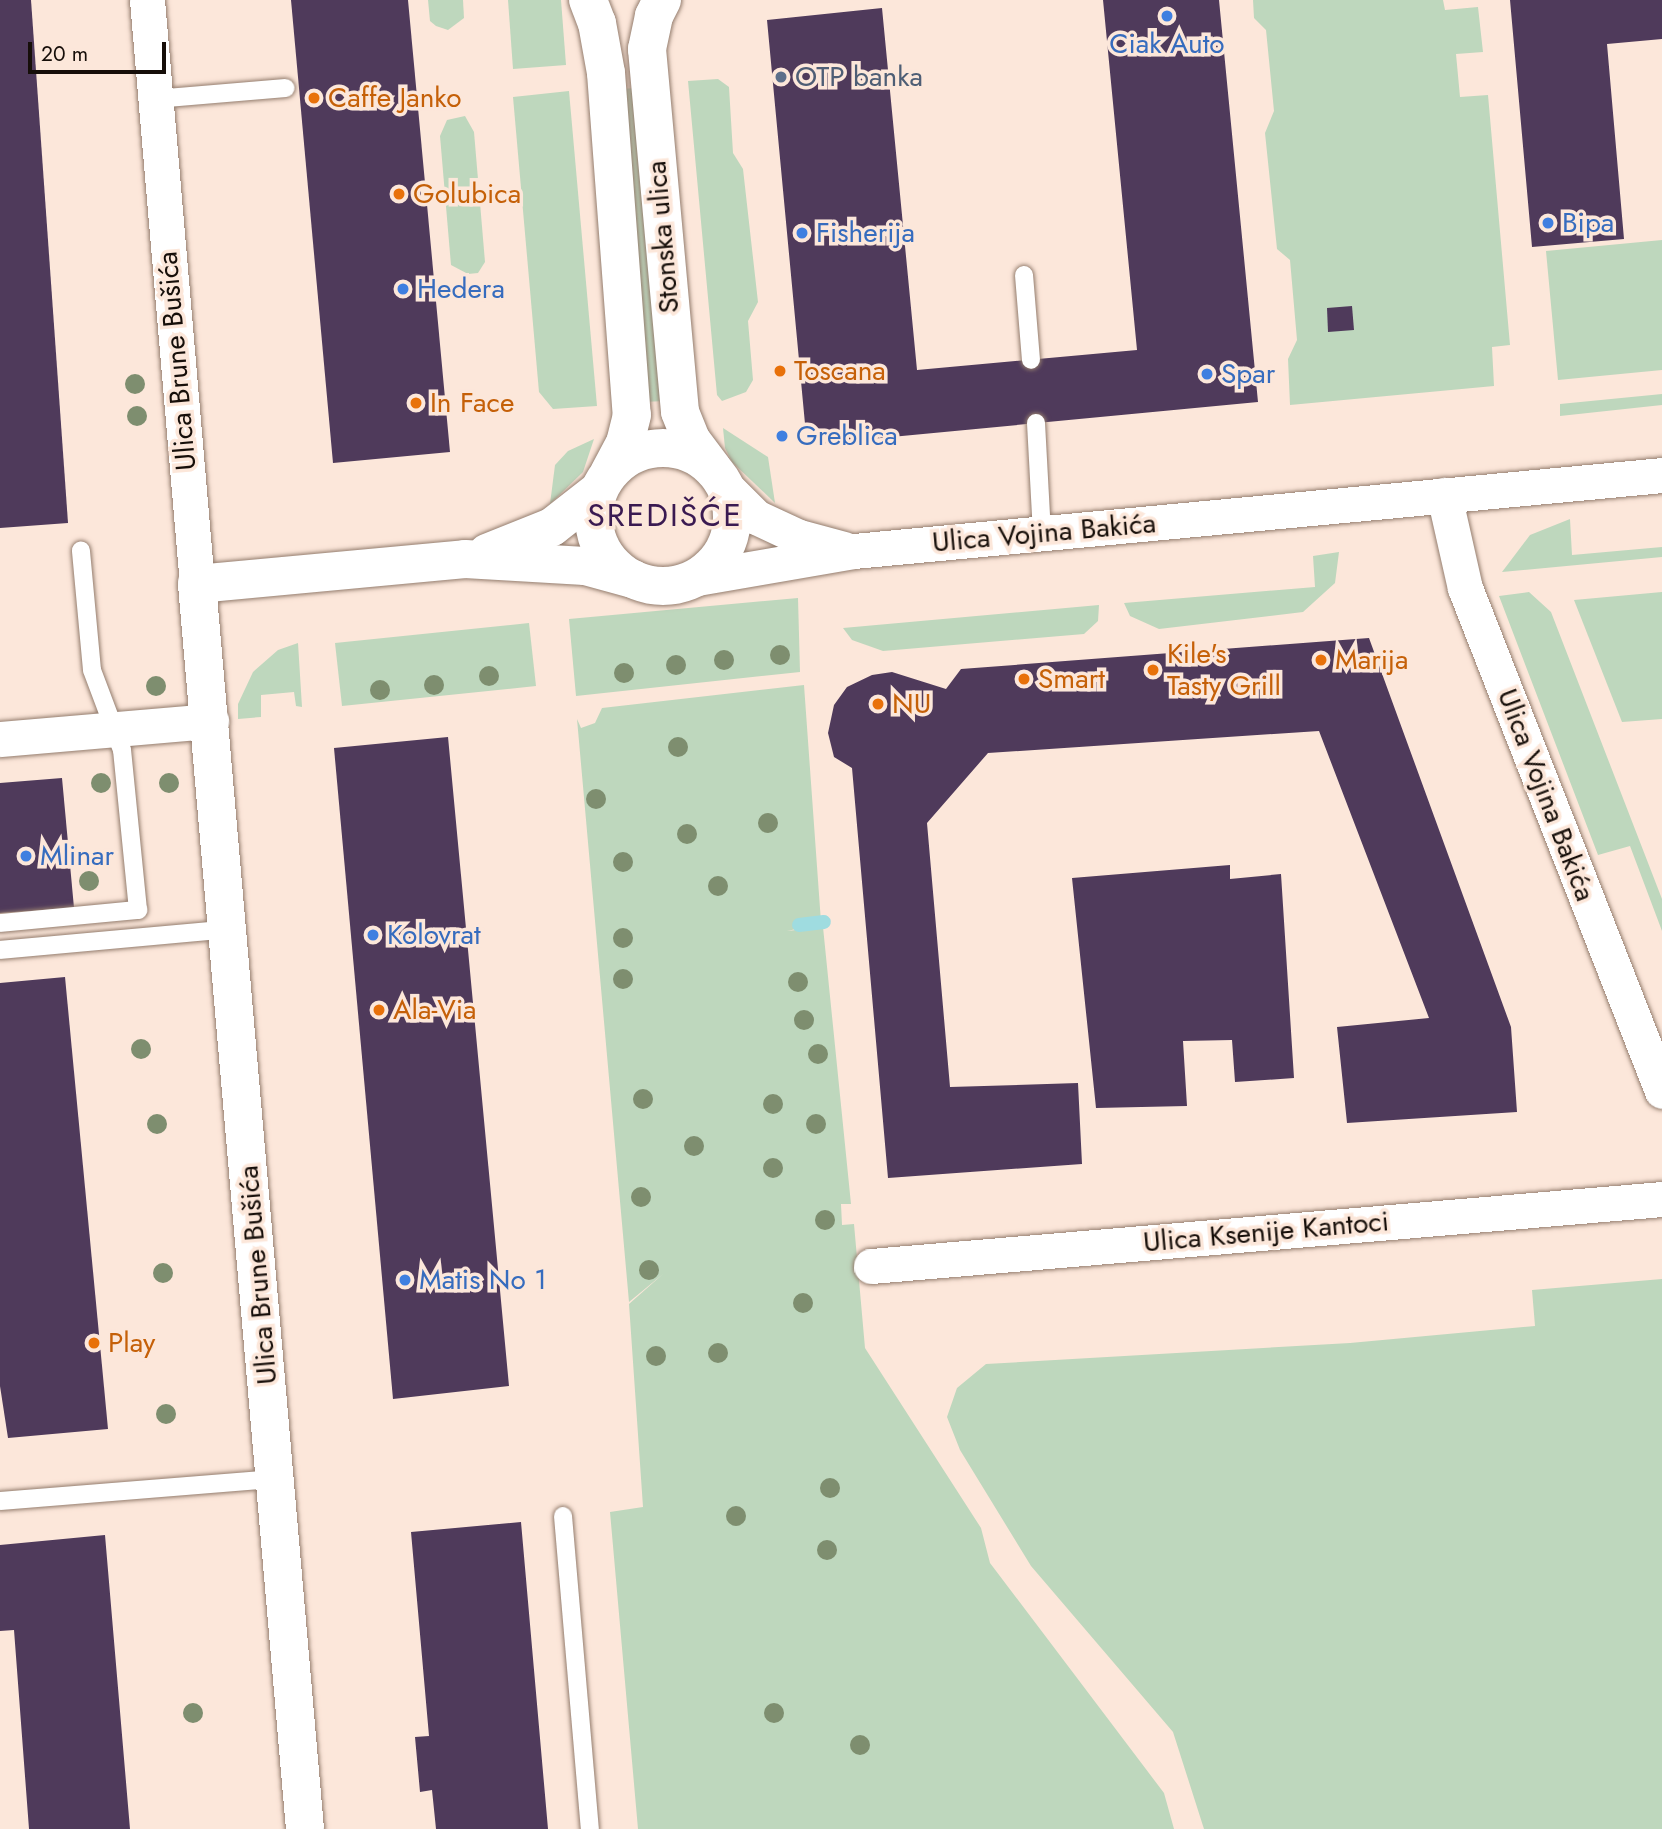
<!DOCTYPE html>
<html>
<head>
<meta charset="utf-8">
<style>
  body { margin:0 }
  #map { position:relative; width:1662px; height:1829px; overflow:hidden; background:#fce7da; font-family:Jost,sans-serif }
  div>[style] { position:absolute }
  .green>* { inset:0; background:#bed7bd }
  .stream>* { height:14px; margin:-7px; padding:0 7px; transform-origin:7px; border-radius:7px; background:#9fdce0 }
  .building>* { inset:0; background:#4f3a5b }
  .roads { filter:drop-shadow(0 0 2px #947d6e) drop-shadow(0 0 2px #947d6e) }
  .service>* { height:18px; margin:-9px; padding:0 9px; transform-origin:9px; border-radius:9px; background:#fff }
  .minor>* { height:35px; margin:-17.5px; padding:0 17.5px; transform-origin:17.5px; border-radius:17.5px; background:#fff }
  .tertiary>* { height:38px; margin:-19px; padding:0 19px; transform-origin:19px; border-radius:19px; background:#fff }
  .tertiary>.ring { margin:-19px; padding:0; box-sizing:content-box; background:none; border:38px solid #fff; border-radius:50% }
  .trees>* { width:20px; height:20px; margin:-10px; border-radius:50%; background:#7e8e6f }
  .dots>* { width:19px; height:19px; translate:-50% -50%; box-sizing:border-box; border:4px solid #fce7da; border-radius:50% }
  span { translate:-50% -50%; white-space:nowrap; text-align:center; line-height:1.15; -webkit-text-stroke:7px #fce7da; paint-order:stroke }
  .shop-label { font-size:28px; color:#366cbe }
  .left { translate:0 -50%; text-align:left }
  .service-label { font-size:28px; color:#4e5e75 }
  .food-label { font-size:28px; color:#c56008 }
  .street-label { font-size:28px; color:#160e09 }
  .quarter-label { font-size:32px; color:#3a1a51; letter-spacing:2px }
  .scale { position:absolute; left:28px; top:42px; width:138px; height:32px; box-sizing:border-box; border:4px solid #160e09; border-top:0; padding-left:9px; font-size:21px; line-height:24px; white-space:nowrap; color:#160e09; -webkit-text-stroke:5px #fce7da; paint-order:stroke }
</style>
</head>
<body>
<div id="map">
  <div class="green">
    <div style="clip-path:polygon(428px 0,463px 0,464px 18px,448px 30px,436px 26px,430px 21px)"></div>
    <div style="clip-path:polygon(508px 0,561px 0,566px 65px,513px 69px)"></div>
    <div style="clip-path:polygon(1253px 0,1443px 0,1445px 10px,1478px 7px,1483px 52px,1456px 54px,1460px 97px,1488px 95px,1510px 345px,1492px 347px,1494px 386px,1290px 405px,1288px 359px,1297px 340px,1290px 260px,1277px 249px,1265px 133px,1274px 111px,1266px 30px,1254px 18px)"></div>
    <div style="clip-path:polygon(718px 79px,729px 87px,733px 153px,743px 169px,758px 302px,748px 321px,753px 380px,746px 392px,722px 401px,717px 395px,688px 81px)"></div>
    <div style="clip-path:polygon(638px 88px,664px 401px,644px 402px,618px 89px)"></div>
    <div style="clip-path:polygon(569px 91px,597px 406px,553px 409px,539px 392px,513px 97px)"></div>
    <div style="clip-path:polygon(465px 116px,474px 132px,485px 262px,478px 273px,468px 274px,451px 265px,440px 136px,447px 120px)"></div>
    <div style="clip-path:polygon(1662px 240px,1662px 370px,1558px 380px,1546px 251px)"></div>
    <div style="clip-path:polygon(1662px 394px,1662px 405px,1560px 416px,1560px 404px)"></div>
    <div style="clip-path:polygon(723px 428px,768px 457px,775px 503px,732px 462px,725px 448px)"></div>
    <div style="clip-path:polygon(594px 439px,583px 472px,550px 504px,555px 465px,568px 451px)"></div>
    <div style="clip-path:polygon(1570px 519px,1572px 555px,1662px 547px,1662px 557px,1502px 572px,1530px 535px)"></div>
    <div style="clip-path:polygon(1339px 552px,1335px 583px,1303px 612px,1159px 629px,1130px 616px,1124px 603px,1315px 587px,1313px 556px)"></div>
    <div style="clip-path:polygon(1529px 592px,1551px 612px,1662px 899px,1662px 931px,1630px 846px,1598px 855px,1499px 596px)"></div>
    <div style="clip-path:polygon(1662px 592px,1662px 719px,1622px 722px,1574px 600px)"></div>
    <div style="clip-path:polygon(798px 598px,800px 672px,576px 696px,569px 619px)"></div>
    <div style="clip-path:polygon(1099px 605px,1098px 621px,1084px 634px,883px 651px,852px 640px,843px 628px)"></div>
    <div style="clip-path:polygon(529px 623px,536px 686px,342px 706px,335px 643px)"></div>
    <div style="clip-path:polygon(298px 643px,302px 707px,296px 706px,294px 692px,261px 695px,261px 717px,238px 719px,238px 704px,253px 672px,278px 650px)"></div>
    <div style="clip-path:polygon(804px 685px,821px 922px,796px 922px,796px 929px,787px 931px,823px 927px,851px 1204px,841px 1204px,842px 1225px,854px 1224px,865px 1348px,981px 1528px,990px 1563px,1164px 1793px,1174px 1829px,638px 1829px,610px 1512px,643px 1507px,629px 1304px,663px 1274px,629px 1302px,577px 719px,581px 728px,595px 723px,602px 708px)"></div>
    <div style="clip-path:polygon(1662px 1279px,1662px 1829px,1204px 1829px,1173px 1732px,1031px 1566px,960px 1450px,947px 1417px,957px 1388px,986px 1364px,1350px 1343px,1535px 1326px,1532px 1290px)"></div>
  </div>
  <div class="stream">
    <div style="left:799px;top:925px;width:25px;rotate:-7deg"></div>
  </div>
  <div class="building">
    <div style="clip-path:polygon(0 0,31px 0,68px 523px,0 528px)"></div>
    <div style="clip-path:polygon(291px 0,408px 0,450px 452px,333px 463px)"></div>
    <div style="clip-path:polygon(1103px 0,1219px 0,1258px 402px,807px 445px,767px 20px,882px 8px,917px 370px,1137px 350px)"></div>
    <div style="clip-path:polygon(1510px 0,1662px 0,1662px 39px,1607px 44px,1624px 239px,1532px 247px)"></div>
    <div style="clip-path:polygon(1352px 306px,1354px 330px,1328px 332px,1327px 308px)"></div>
    <div style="clip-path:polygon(1369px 638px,1511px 1027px,1517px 1112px,1347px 1123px,1337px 1027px,1429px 1018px,1319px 731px,988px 753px,927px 823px,950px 1087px,1078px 1083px,1082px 1164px,888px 1178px,852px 768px,834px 757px,828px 733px,834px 705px,847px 687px,872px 675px,892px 672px,946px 689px,961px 669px)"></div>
    <div style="clip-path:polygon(448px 737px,509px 1386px,393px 1399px,334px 748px)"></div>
    <div style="clip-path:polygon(62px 778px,74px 908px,0 913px,0 783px)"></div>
    <div style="clip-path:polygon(1230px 865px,1230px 879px,1281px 874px,1294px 1078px,1235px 1082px,1232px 1040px,1183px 1041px,1187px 1106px,1096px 1108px,1072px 878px)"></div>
    <div style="clip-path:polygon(65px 977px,108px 1429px,8px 1438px,0 1386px,0 983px)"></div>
    <div style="clip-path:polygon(521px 1522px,548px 1829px,436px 1829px,432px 1790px,420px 1792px,415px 1737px,429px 1736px,411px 1532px)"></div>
    <div style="clip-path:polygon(105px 1535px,130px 1829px,29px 1829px,14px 1630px,0 1631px,0 1545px)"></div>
  </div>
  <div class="roads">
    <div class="service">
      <div style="left:155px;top:99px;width:131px;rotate:-4.8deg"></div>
      <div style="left:1024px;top:275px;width:85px;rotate:85.3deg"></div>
      <div style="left:1036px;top:423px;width:110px;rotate:86.9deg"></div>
      <div style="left:0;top:923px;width:139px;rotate:-5.4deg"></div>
      <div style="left:138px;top:910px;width:161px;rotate:-95.7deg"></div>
      <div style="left:122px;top:750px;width:85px;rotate:-110.6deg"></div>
      <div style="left:92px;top:670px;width:120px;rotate:-95.3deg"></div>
      <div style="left:0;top:950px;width:230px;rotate:-5.2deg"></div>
      <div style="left:0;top:1501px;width:276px;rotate:-4.6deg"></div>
      <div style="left:563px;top:1516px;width:314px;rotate:85.1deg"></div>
    </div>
    <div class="minor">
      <div style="left:147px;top:0;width:586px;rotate:85.11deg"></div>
      <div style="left:724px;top:485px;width:45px;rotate:45deg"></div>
      <div style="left:756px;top:517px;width:47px;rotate:24.9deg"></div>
      <div style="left:799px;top:537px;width:47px;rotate:14.9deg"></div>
      <div style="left:1444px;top:495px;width:95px;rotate:77.3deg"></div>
      <div style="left:1465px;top:588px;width:540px;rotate:68.61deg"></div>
      <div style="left:697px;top:578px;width:159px;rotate:-9.8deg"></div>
      <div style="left:854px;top:551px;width:812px;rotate:-5.37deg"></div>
      <div style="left:0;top:739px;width:212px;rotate:-4.9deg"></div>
      <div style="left:871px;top:1266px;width:794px;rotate:-4.84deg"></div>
    </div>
    <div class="tertiary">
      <div style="left:588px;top:0;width:25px;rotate:69deg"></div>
      <div style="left:597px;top:23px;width:51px;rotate:79.8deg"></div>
      <div style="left:606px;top:73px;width:343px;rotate:85.7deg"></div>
      <div style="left:632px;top:415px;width:29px;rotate:104deg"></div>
      <div style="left:625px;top:443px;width:34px;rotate:118deg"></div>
      <div style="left:662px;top:0;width:18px;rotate:117deg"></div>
      <div style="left:654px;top:16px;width:34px;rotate:102deg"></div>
      <div style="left:647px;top:49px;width:364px;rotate:84.8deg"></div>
      <div style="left:680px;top:412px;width:31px;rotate:68deg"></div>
      <div style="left:692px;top:441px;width:34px;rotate:53deg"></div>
      <div class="ring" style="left:594px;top:448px;width:100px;height:100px"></div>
      <div style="left:487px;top:553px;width:70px;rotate:-21.8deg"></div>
      <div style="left:552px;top:527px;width:58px;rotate:-38deg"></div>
      <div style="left:305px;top:1829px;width:1250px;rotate:-94.96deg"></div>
      <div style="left:197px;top:584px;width:269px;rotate:-5.3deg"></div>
      <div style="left:465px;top:559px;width:120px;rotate:3.3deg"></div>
      <div style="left:585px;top:566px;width:50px;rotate:15.2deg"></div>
    </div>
  </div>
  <div class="trees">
    <div style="left:135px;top:384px"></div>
    <div style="left:137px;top:416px"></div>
    <div style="left:780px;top:655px"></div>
    <div style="left:724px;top:660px"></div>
    <div style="left:676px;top:665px"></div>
    <div style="left:624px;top:673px"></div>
    <div style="left:489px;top:676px"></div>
    <div style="left:434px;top:685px"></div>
    <div style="left:156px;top:686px"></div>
    <div style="left:380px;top:690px"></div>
    <div style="left:678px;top:747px"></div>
    <div style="left:101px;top:783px"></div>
    <div style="left:169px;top:783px"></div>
    <div style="left:596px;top:799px"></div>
    <div style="left:768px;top:823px"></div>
    <div style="left:687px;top:834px"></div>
    <div style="left:623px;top:862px"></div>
    <div style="left:89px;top:881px"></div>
    <div style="left:718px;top:886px"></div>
    <div style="left:623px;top:938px"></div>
    <div style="left:623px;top:979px"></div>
    <div style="left:798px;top:982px"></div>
    <div style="left:804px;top:1020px"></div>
    <div style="left:141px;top:1049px"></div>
    <div style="left:818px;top:1054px"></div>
    <div style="left:643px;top:1099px"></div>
    <div style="left:773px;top:1104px"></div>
    <div style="left:157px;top:1124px"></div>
    <div style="left:816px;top:1124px"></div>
    <div style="left:694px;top:1146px"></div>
    <div style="left:773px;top:1168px"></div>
    <div style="left:641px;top:1197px"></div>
    <div style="left:825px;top:1220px"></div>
    <div style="left:649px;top:1270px"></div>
    <div style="left:163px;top:1273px"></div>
    <div style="left:803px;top:1303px"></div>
    <div style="left:718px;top:1353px"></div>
    <div style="left:656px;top:1356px"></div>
    <div style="left:166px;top:1414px"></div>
    <div style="left:830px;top:1488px"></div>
    <div style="left:736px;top:1516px"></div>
    <div style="left:827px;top:1550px"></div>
    <div style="left:193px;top:1713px"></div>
    <div style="left:774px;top:1713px"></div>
    <div style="left:860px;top:1745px"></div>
  </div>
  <div class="dots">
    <div style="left:1167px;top:16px;background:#3f7fe0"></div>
    <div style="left:781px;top:77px;background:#5c6f8a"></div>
    <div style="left:314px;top:98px;background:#e8710a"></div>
    <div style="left:399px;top:194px;background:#e8710a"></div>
    <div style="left:1548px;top:223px;background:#3f7fe0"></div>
    <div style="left:802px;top:233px;background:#3f7fe0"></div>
    <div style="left:403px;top:289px;background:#3f7fe0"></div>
    <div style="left:780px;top:371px;background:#e8710a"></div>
    <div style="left:1207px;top:374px;background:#3f7fe0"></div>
    <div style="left:416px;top:403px;background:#e8710a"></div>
    <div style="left:782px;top:436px;background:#3f7fe0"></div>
    <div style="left:1321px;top:660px;background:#e8710a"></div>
    <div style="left:1153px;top:670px;background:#e8710a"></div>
    <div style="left:1024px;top:679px;background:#e8710a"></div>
    <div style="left:878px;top:704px;background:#e8710a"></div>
    <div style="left:26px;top:856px;background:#3f7fe0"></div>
    <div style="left:373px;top:935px;background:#3f7fe0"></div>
    <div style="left:379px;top:1010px;background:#e8710a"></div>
    <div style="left:405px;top:1280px;background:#3f7fe0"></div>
    <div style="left:94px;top:1343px;background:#e8710a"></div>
  </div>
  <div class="shop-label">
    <span style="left:1167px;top:44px">Ciak Auto</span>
    <span class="left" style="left:1562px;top:223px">Bipa</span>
    <span class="left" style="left:816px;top:233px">Fisherija</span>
    <span class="left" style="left:417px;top:289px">Hedera</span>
    <span class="left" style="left:1221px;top:374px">Spar</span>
    <span class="left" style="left:796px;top:436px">Greblica</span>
    <span class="left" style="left:40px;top:856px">Mlinar</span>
    <span class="left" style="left:387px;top:935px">Kolovrat</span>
    <span class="left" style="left:419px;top:1280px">Matis No 1</span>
  </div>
  <div class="service-label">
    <span class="left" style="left:795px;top:77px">OTP banka</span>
  </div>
  <div class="food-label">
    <span class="left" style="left:328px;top:98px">Caffe Janko</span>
    <span class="left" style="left:413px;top:194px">Golubica</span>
    <span class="left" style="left:794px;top:371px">Toscana</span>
    <span class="left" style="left:430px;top:403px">In Face</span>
    <span class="left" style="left:1167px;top:670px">Kile's<br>Tasty Grill</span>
    <span class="left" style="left:1335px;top:660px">Marija</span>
    <span class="left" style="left:1038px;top:679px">Smart</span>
    <span class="left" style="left:892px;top:704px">NU</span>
    <span class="left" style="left:393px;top:1010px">Ala-Via</span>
    <span class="left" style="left:108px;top:1343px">Play</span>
  </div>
  <div class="street-label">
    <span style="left:663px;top:237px;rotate:-95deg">Stonska ulica</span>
    <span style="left:177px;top:361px;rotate:-95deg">Ulica Brune Bušića</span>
    <span style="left:1044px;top:533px;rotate:-5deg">Ulica Vojina Bakića</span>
    <span style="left:1546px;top:795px;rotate:69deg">Ulica Vojina Bakića</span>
    <span style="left:1266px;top:1232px;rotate:-5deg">Ulica Ksenije Kantoci</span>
    <span style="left:258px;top:1275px;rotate:-95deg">Ulica Brune Bušića</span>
  </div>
  <div class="quarter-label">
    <span style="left:665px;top:515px">SREDIŠĆE</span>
  </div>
  <div class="scale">20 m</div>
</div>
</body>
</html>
